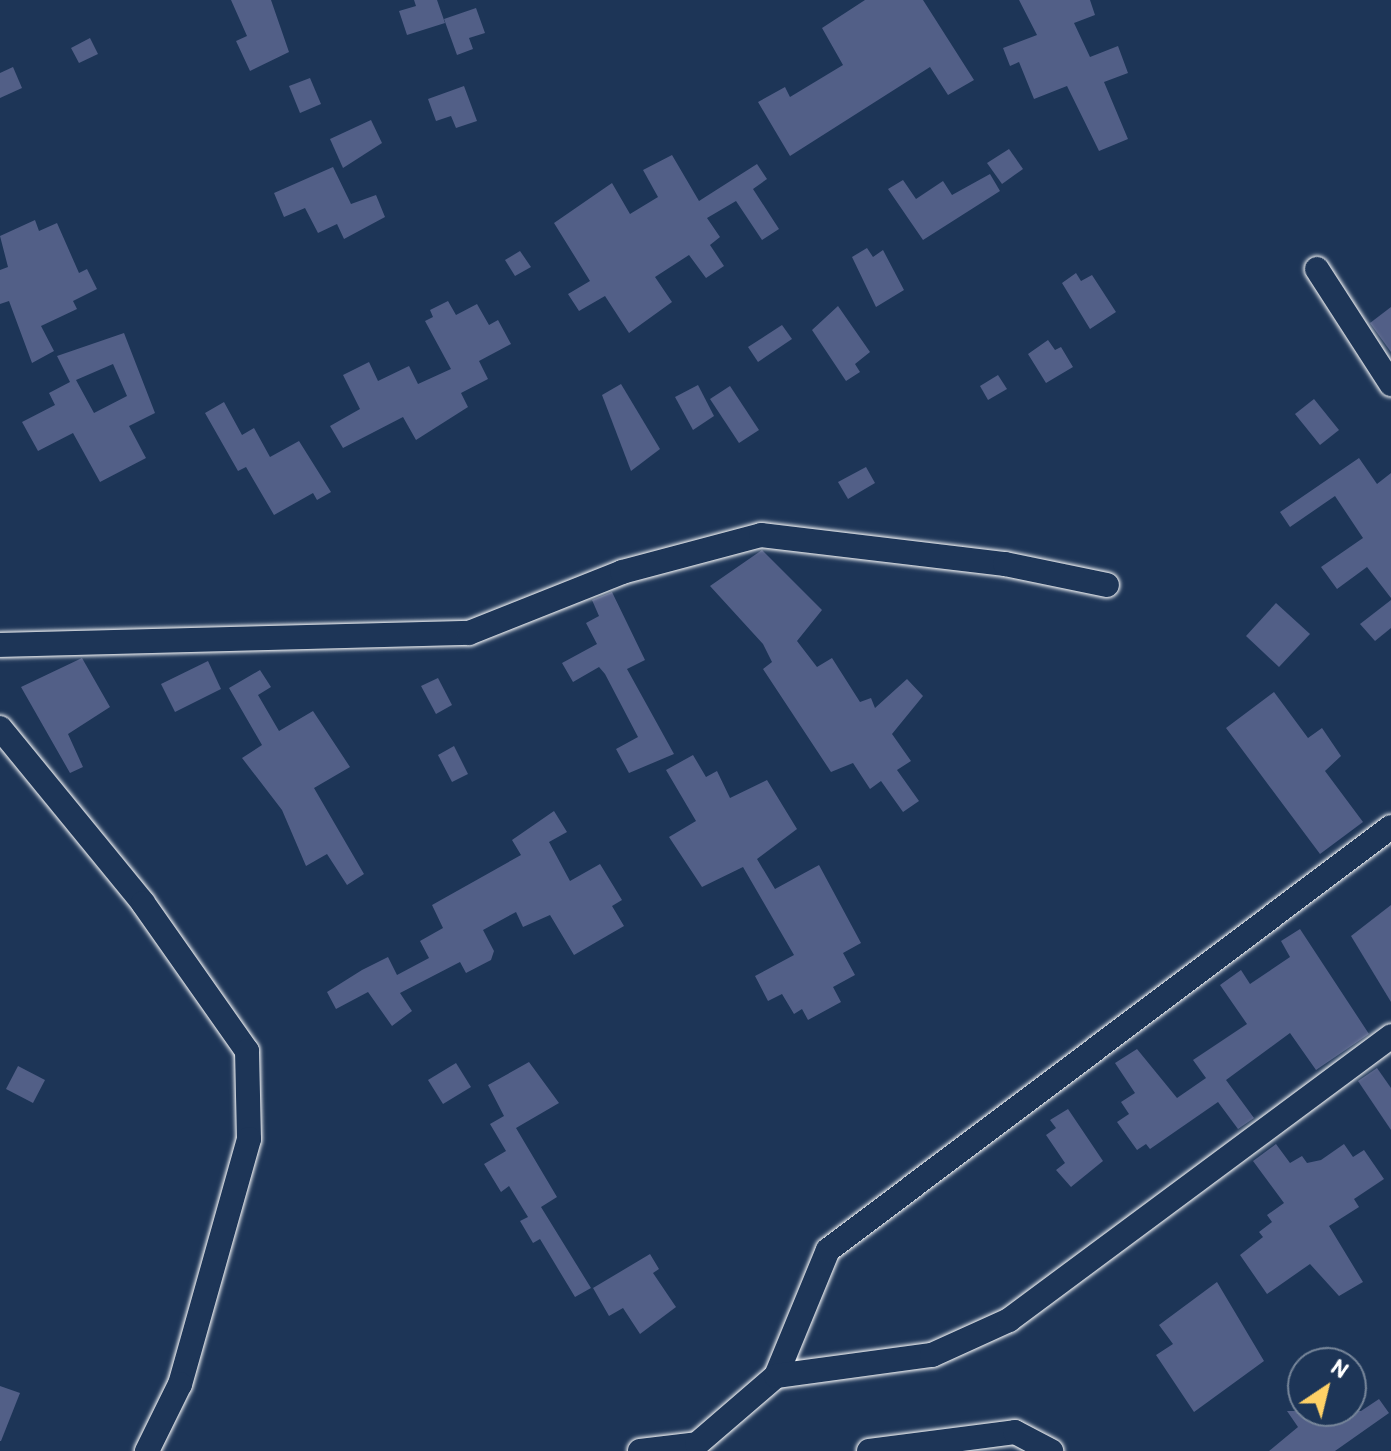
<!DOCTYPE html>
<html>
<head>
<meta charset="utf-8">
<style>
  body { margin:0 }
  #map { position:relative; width:1391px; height:1451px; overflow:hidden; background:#1d3557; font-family:Itim,sans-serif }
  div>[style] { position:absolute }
  .building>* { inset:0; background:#525f87 }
  .roads { filter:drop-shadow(0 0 2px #fff) drop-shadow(0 0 2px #fff) }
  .minor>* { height:24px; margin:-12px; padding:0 12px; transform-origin:12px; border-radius:12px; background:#1d3557 }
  span { translate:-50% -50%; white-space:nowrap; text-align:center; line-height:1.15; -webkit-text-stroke:6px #1d3557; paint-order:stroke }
  .north { position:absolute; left:1287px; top:1347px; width:80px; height:80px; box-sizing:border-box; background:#1d3557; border:2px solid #77869a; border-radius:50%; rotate:35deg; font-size:22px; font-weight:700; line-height:32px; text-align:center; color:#fff }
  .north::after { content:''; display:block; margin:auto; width:28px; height:36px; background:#ffd166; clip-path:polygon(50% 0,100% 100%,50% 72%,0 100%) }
</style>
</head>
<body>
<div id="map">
  <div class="building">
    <div style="clip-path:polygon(231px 0,271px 0,289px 52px,250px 71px,236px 41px,247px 36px)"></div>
    <div style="clip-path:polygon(414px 0,437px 0,445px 23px,407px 35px,399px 11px,416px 6px)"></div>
    <div style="clip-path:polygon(865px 0,923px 0,974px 80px,948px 95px,930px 67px,790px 156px,758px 102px,785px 87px,790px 97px,843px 65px,822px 28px)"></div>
    <div style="clip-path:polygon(1019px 0,1090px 0,1095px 15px,1074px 23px,1090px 57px,1118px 46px,1128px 73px,1104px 82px,1128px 139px,1099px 151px,1067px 86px,1034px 99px,1019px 62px,1010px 66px,1003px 48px,1037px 35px)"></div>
    <div style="clip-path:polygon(476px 8px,485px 33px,469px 38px,473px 49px,457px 55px,444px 19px)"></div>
    <div style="clip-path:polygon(90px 38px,98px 54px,79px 63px,71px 48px)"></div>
    <div style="clip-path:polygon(13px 67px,22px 88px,0 98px,0 73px)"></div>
    <div style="clip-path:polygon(310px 78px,321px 104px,300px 113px,289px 86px)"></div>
    <div style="clip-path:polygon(464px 86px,477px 121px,456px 128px,451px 116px,436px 121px,428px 99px)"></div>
    <div style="clip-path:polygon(371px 120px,382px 143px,343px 168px,330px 139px)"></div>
    <div style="clip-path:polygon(1009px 149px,1023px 169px,1002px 184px,987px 163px)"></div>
    <div style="clip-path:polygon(672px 155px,699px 201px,757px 164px,767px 179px,753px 189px,779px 229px,762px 240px,736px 201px,707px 218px,720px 237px,710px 245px,724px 266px,706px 278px,689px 255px,655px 277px,672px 302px,629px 333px,605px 296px,579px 311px,568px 294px,590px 281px,554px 223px,612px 183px,630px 214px,658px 197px,643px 170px)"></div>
    <div style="clip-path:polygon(333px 167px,351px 204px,376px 195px,385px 217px,344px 239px,337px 224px,318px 233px,305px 208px,284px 217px,274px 193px)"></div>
    <div style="clip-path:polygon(990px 174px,1000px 191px,923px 240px,888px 189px,903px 180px,916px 199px,943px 181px,952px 195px)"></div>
    <div style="clip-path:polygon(35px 220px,39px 231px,57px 223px,79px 273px,87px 269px,97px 289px,73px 301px,77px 309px,41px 326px,54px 351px,32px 363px,9px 301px,0 304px,0 270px,8px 267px,0 236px)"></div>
    <div style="clip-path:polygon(867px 248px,873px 257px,883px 250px,904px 290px,876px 307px,852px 257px)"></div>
    <div style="clip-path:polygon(520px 251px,531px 267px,515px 276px,505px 260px)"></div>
    <div style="clip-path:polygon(1076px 273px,1081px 281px,1092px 275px,1116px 312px,1090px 329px,1062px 283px)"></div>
    <div style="clip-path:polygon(448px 301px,456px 315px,477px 304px,489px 325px,498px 320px,511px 344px,479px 361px,488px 379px,461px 393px,468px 407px,416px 440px,403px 417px,343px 448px,330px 426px,360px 409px,343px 375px,369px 362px,378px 381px,409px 366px,418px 384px,451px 369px,425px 321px,433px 317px,430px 310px)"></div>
    <div style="clip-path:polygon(838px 306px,870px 352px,855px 364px,860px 372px,846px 381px,812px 330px)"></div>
    <div style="clip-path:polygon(1391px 307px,1391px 352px,1370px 323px)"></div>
    <div style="clip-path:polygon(782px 325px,792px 339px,758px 362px,748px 347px)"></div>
    <div style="clip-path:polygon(evenodd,124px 333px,155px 413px,129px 426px,146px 458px,100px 482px,73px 433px,38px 451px,22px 422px,55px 405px,49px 393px,70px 382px,57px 356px,124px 333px,113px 364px,127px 396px,94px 413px,76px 380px,113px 364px)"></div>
    <div style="clip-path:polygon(1048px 340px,1055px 350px,1061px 347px,1073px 367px,1046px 383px,1028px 354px)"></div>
    <div style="clip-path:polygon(998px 375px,1007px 389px,988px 400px,980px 386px)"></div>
    <div style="clip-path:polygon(621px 384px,660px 449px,631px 471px,602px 395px)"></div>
    <div style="clip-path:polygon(698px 385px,714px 416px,693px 430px,675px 397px)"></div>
    <div style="clip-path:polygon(730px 386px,759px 430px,739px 443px,710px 399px)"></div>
    <div style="clip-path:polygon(1314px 399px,1339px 430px,1320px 445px,1295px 414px)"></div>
    <div style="clip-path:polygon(224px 402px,242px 435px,254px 428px,270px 457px,299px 441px,331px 492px,317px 500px,313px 493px,274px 515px,246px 467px,238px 471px,205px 413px)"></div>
    <div style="clip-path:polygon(1359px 458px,1377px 484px,1391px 473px,1391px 598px,1367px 567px,1337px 589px,1321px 567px,1363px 538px,1335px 496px,1290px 527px,1280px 512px)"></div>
    <div style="clip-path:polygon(866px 467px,875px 483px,848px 499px,838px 482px)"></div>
    <div style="clip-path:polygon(762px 550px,822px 610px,797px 641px,817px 667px,832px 658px,860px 702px,871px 698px,875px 708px,907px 679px,923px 696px,892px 734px,911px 761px,897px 770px,919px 801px,903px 812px,881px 781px,870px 789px,853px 763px,831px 772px,763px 669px,772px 662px,763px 644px,710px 586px)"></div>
    <div style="clip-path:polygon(612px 592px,645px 660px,627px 669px,674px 754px,629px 773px,616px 749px,638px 737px,605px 674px,599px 667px,573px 682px,562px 663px,597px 644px,586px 623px,599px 616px,592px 600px)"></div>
    <div style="clip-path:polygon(1391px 600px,1391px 628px,1375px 641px,1360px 624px)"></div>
    <div style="clip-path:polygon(1276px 603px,1310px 634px,1279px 667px,1246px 636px)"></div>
    <div style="clip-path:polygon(82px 658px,110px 707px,68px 734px,83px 767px,70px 773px,21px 687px)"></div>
    <div style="clip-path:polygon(208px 661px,221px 689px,175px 712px,161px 684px)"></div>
    <div style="clip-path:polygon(260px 670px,271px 687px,258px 695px,279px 731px,313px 711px,350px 767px,314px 788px,364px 874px,347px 885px,327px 854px,306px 866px,282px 810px,242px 758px,262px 745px,229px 688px)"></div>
    <div style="clip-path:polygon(438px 678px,452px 705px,436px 714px,421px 686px)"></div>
    <div style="clip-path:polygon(1274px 692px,1308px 738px,1322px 728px,1341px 756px,1325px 771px,1363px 822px,1320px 854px,1226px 728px)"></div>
    <div style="clip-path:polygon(454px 746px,468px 774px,452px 782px,438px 755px)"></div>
    <div style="clip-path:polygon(693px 755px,706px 777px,717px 771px,730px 798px,767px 780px,797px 829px,757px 859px,775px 889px,819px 865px,861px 943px,843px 953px,855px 975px,833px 987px,841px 1002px,808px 1020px,802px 1009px,794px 1014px,782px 994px,768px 1001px,755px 976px,794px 955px,743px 867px,702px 887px,669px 837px,696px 821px,666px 770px)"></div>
    <div style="clip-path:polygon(554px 811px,567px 832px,549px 842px,570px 881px,600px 864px,622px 900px,612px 906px,624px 926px,574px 955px,550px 915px,523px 927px,516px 912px,483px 930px,494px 951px,491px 960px,466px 973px,460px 962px,400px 993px,412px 1011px,392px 1026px,368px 992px,336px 1009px,327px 992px,362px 970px,388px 957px,397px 975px,429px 958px,420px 941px,443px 928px,432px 905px,521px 855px,512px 840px)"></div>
    <div style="clip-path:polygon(1391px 905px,1391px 1002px,1351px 936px)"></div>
    <div style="clip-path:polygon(1300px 929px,1369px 1034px,1316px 1070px,1290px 1033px,1226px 1080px,1254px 1118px,1238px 1129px,1218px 1102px,1150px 1149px,1146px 1144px,1137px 1150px,1117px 1122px,1129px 1114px,1121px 1102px,1135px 1093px,1115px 1063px,1137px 1049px,1177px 1098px,1206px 1078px,1193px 1060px,1247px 1024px,1220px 985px,1241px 970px,1250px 984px,1290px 957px,1281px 941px)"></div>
    <div style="clip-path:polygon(529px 1062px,559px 1103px,516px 1128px,557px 1197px,541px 1207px,591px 1288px,575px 1297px,540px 1239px,533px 1243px,520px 1221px,528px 1217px,509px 1186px,501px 1192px,484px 1164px,506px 1151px,490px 1124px,504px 1116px,488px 1085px)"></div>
    <div style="clip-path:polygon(456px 1063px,471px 1087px,443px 1104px,428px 1080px)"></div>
    <div style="clip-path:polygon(18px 1066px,45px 1080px,33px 1103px,6px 1089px)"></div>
    <div style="clip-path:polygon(1377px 1068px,1391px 1088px,1391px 1130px,1358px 1081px)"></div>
    <div style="clip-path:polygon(1068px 1109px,1103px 1161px,1071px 1187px,1056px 1170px,1065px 1163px,1046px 1135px,1056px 1128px,1050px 1120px)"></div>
    <div style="clip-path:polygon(1276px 1144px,1290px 1163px,1302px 1156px,1307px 1163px,1321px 1160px,1344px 1144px,1353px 1157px,1364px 1150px,1384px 1179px,1354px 1199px,1359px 1207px,1329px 1226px,1363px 1282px,1339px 1296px,1310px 1264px,1267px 1294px,1240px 1255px,1263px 1237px,1259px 1232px,1272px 1222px,1267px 1215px,1284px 1203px,1253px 1161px)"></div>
    <div style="clip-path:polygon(650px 1254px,659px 1269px,653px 1273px,676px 1307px,640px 1334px,623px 1308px,609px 1316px,593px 1288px)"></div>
    <div style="clip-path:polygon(1217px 1282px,1264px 1361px,1194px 1412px,1156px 1355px,1173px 1344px,1159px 1325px)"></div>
    <div style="clip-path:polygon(0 1386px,20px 1393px,1px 1441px,0 1441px)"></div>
    <div style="clip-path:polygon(1379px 1399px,1389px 1413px,1335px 1451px,1269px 1451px,1298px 1427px,1287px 1411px,1361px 1411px)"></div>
  </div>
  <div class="roads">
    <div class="minor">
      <div style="left:1317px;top:269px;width:137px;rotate:57.2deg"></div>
      <div style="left:0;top:645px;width:469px;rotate:-1.5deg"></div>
      <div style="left:469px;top:633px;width:165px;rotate:-21.7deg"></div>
      <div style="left:622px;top:572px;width:144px;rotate:-14.9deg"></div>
      <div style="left:761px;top:535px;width:246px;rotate:6.8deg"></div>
      <div style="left:1005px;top:564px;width:104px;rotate:11.6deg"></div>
      <div style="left:0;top:728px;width:226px;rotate:50.7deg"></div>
      <div style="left:143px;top:903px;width:181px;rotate:54.9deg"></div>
      <div style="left:247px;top:1051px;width:88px;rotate:88.7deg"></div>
      <div style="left:249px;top:1139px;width:255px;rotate:105.7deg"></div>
      <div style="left:180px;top:1384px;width:75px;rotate:116.2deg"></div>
      <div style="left:776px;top:1376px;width:136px;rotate:-67.6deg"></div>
      <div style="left:828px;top:1250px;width:704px;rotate:-36.92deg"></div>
      <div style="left:640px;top:1451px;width:57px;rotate:-7deg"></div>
      <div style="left:697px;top:1444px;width:104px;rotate:-40.7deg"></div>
      <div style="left:776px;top:1376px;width:157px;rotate:-7.7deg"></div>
      <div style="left:932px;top:1355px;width:85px;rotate:-24.4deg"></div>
      <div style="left:1009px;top:1320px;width:476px;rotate:-36.6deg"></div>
      <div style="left:869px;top:1451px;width:147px;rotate:-7.4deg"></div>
      <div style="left:1015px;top:1432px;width:41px;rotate:27.8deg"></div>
    </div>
  </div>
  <div class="north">N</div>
</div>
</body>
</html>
